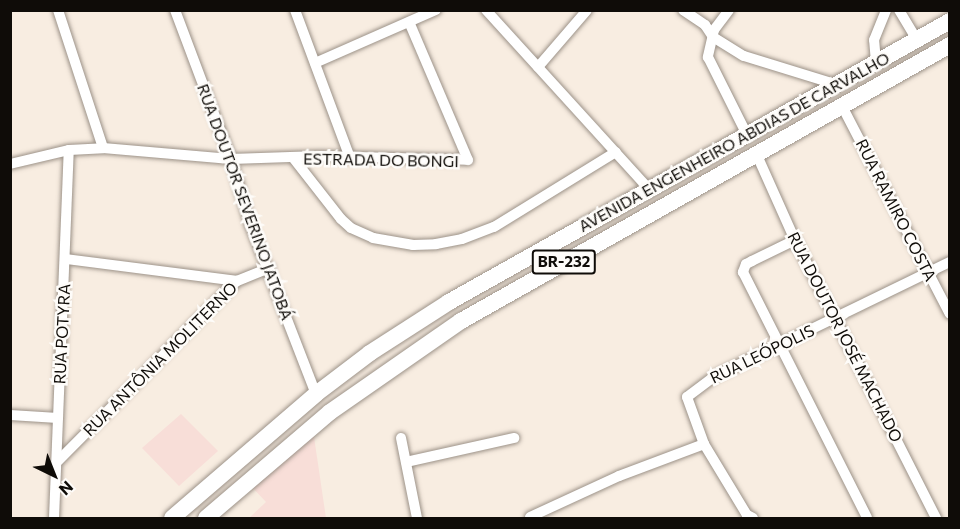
<!DOCTYPE html>
<html>
<head>
<meta charset="utf-8">
<style>
  body { margin:0 }
  #map { position:relative; width:960px; height:529px; overflow:hidden; background:#f8ede1; font-family:Commissioner,sans-serif }
  div>[style] { position:absolute }
  .education>* { inset:0; background:#f8ded8 }
  .roads { filter:drop-shadow(0 0 2px #9c9288) drop-shadow(0 0 2px #9c9288) }
  .minor>* { height:10px; margin:-5px; padding:0 5px; transform-origin:5px; border-radius:5px; background:#fff }
  .highway>* { height:16px; margin:-8px; padding:0 8px; transform-origin:8px; border-radius:8px; background:#fff }
  span { translate:-50% -50%; white-space:nowrap; text-align:center; line-height:1.15; -webkit-text-stroke:5px #fefcf9; paint-order:stroke }
  .shield-label span { padding:2px 4px; background:#fefcf9; border:2px solid; border-radius:4px; -webkit-text-stroke-width:0 }
  .shield-label { font-size:15px; color:#0f0c08; font-weight:700 }
  .street-label { font-size:16px; color:#0f0c08 }
  .frame { position:absolute; inset:0; border:12px solid #0f0c08; pointer-events:none }
  .north { position:absolute; left:24px; top:445px; width:60px; height:60px; -webkit-text-stroke:4px #fefcf9; paint-order:stroke; rotate:137deg; font-size:16px; font-weight:700; line-height:24px; text-align:center; color:#0f0c08 }
  .north::after { content:''; display:block; margin:auto; width:21px; height:27px; background:#0f0c08; clip-path:polygon(50% 0,100% 100%,50% 72%,0 100%) }
</style>
</head>
<body>
<div id="map">
  <div class="education">
    <div style="clip-path:polygon(181px 414px,218px 451px,179px 486px,142px 448px)"></div>
    <div style="clip-path:polygon(313px 430px,326px 518px,249px 518px,266px 502px,250px 485px)"></div>
  </div>
  <div class="roads">
    <div class="minor">
      <div style="left:58px;top:10px;width:145px;rotate:71.9deg"></div>
      <div style="left:175px;top:10px;width:159px;rotate:69.4deg"></div>
      <div style="left:231px;top:159px;width:68px;rotate:73.7deg"></div>
      <div style="left:250px;top:224px;width:182px;rotate:68.8deg"></div>
      <div style="left:295px;top:10px;width:158px;rotate:69.6deg"></div>
      <div style="left:486px;top:10px;width:242px;rotate:47.7deg"></div>
      <div style="left:683px;top:10px;width:27px;rotate:34deg"></div>
      <div style="left:705px;top:25px;width:14px;rotate:56deg"></div>
      <div style="left:713px;top:37px;width:36px;rotate:32deg"></div>
      <div style="left:744px;top:56px;width:95px;rotate:17.1deg"></div>
      <div style="left:729px;top:10px;width:25px;rotate:127deg"></div>
      <div style="left:714px;top:30px;width:28px;rotate:103deg"></div>
      <div style="left:708px;top:57px;width:87px;rotate:63.4deg"></div>
      <div style="left:899px;top:10px;width:35px;rotate:59deg"></div>
      <div style="left:876px;top:62px;width:22px;rotate:-95deg"></div>
      <div style="left:874px;top:40px;width:32px;rotate:-68deg"></div>
      <div style="left:315px;top:63px;width:132px;rotate:-23.7deg"></div>
      <div style="left:538px;top:67px;width:75px;rotate:-49.3deg"></div>
      <div style="left:842px;top:106px;width:234px;rotate:62.6deg"></div>
      <div style="left:756px;top:153px;width:95px;rotate:65.9deg"></div>
      <div style="left:795px;top:240px;width:312px;rotate:63.1deg"></div>
      <div style="left:294px;top:159px;width:76px;rotate:51.9deg"></div>
      <div style="left:341px;top:219px;width:13px;rotate:42deg"></div>
      <div style="left:351px;top:228px;width:24px;rotate:24deg"></div>
      <div style="left:373px;top:238px;width:41px;rotate:9.9deg"></div>
      <div style="left:413px;top:245px;width:23px;rotate:-2deg"></div>
      <div style="left:436px;top:244px;width:26px;rotate:-11deg"></div>
      <div style="left:462px;top:239px;width:34px;rotate:-21deg"></div>
      <div style="left:494px;top:227px;width:143px;rotate:-31.6deg"></div>
      <div style="left:10px;top:164px;width:61px;rotate:-13.3deg"></div>
      <div style="left:69px;top:150px;width:34px;rotate:-3deg"></div>
      <div style="left:103px;top:148px;width:128px;rotate:4.9deg"></div>
      <div style="left:231px;top:159px;width:89px;rotate:-1.9deg"></div>
      <div style="left:320px;top:156px;width:148px;rotate:1.5deg"></div>
      <div style="left:468px;top:160px;width:150px;rotate:-113.1deg"></div>
      <div style="left:795px;top:240px;width:48px;rotate:154deg"></div>
      <div style="left:752px;top:261px;width:7px;rotate:153deg"></div>
      <div style="left:746px;top:264px;width:9px;rotate:111deg"></div>
      <div style="left:743px;top:272px;width:275px;rotate:63.2deg"></div>
      <div style="left:66px;top:259px;width:172px;rotate:7.3deg"></div>
      <div style="left:10px;top:415px;width:48px;rotate:3.6deg"></div>
      <div style="left:401px;top:438px;width:82px;rotate:78.7deg"></div>
      <div style="left:58px;top:461px;width:254px;rotate:-45.2deg"></div>
      <div style="left:237px;top:281px;width:35px;rotate:-22deg"></div>
      <div style="left:406px;top:462px;width:111px;rotate:-12.5deg"></div>
      <div style="left:530px;top:517px;width:98px;rotate:-24.7deg"></div>
      <div style="left:619px;top:476px;width:91px;rotate:-20.6deg"></div>
      <div style="left:54px;top:518px;width:368px;rotate:-87.7deg"></div>
      <div style="left:753px;top:518px;width:7px;rotate:-153deg"></div>
      <div style="left:747px;top:515px;width:83px;rotate:-121.2deg"></div>
      <div style="left:704px;top:444px;width:50px;rotate:-109.9deg"></div>
      <div style="left:687px;top:397px;width:35px;rotate:-37deg"></div>
      <div style="left:715px;top:376px;width:261px;rotate:-25.9deg"></div>
    </div>
    <div class="highway">
      <div style="left:172px;top:518px;width:190px;rotate:-40.7deg"></div>
      <div style="left:316px;top:394px;width:68px;rotate:-37.2deg"></div>
      <div style="left:370px;top:353px;width:94px;rotate:-32.8deg"></div>
      <div style="left:449px;top:302px;width:574px;rotate:-29.29deg"></div>
      <div style="left:206px;top:518px;width:163px;rotate:-40.5deg"></div>
      <div style="left:330px;top:412px;width:160px;rotate:-34.8deg"></div>
      <div style="left:461px;top:321px;width:562px;rotate:-29.44deg"></div>
    </div>
  </div>
  <div class="shield-label">
    <span style="left:564px;top:262px">BR-232</span>
  </div>
  <div class="street-label">
    <span style="left:734px;top:142px;rotate:-29deg">AVENIDA ENGENHEIRO ABDIAS DE CARVALHO</span>
    <span style="left:381px;top:160px;rotate:1deg">ESTRADA DO BONGI</span>
    <span style="left:245px;top:202px;rotate:70deg">RUA DOUTOR SEVERINO JATOBÁ</span>
    <span style="left:896px;top:210px;rotate:63deg">RUA RAMIRO COSTA</span>
    <span style="left:62px;top:334px;rotate:-87deg">RUA POTYRA</span>
    <span style="left:845px;top:337px;rotate:63deg">RUA DOUTOR JOSÉ MACHADO</span>
    <span style="left:762px;top:354px;rotate:-26deg">RUA LEÓPOLIS</span>
    <span style="left:160px;top:359px;rotate:-45deg">RUA ANTÔNIA MOLITERNO</span>
  </div>
  <div class="frame"></div>
  <div class="north">N</div>
</div>
</body>
</html>
